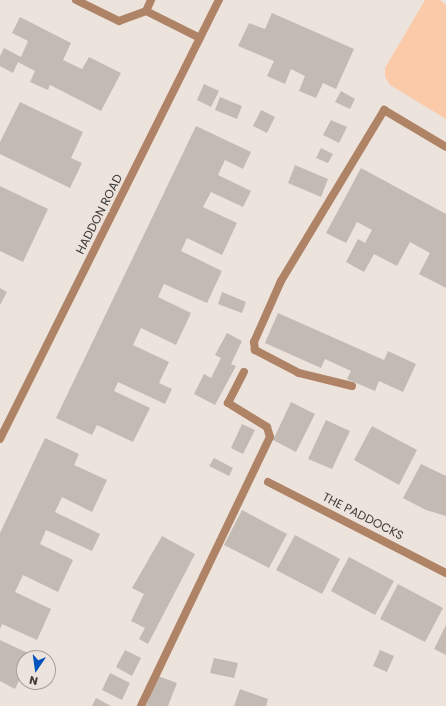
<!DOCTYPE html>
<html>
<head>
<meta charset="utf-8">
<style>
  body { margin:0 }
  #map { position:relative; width:446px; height:706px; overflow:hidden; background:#ede3dd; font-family:Poppins,sans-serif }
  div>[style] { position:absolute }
  .green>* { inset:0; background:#facaa9 }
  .building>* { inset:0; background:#c3bab3 }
  .lane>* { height:8px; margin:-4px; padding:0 4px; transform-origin:4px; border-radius:4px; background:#af8365 }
  .street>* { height:8px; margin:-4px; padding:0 4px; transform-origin:4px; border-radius:4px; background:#af8365 }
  span { translate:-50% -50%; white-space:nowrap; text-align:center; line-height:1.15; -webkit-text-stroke:4px #ede3dd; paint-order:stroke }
  .street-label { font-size:12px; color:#3e3a37 }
  .north { position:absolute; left:16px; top:650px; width:40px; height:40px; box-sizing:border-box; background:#ede3dd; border:1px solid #a79f9b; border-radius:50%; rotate:193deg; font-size:11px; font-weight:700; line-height:16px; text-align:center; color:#3e3a37 }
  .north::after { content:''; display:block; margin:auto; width:14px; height:18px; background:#0053bd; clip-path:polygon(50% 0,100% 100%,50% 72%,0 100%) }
</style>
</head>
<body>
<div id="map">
  <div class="green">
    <div style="clip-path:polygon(425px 0,440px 0,446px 5px,446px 119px,390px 85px,385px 77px,385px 68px)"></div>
  </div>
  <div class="building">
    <div style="clip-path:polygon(272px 13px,354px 49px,336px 89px,323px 83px,316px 98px,299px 91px,305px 76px,291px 69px,285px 84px,267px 76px,274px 61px,238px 46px,249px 23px,265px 29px)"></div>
    <div style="clip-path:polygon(20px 17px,71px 43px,63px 60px,82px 69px,89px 57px,121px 73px,101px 111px,50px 85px,48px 90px,30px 82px,35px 71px,18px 62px,13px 73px,0 66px,0 56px,4px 48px,21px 57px,28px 41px,12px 33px)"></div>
    <div style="clip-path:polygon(204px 84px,219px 91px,211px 107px,197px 100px)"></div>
    <div style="clip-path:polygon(341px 91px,355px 99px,350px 109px,335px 102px)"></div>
    <div style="clip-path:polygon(220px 97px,242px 106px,237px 119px,215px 110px)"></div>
    <div style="clip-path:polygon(20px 102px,83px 132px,71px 158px,82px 163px,70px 188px,0 154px,0 142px)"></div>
    <div style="clip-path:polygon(261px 110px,275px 117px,267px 133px,253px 126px)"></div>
    <div style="clip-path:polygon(331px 120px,347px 127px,339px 143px,323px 135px)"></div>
    <div style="clip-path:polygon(196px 126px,251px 152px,243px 169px,225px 160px,218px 175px,251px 191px,243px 207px,211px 192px,203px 207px,237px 223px,222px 255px,187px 238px,181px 251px,222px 271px,207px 303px,164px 284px,158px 297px,191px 313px,176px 345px,141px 328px,133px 345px,169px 362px,159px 383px,172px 389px,165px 404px,118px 382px,114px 391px,150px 408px,133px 442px,97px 425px,92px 435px,56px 418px)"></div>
    <div style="clip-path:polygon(321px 148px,333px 154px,328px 163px,316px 158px)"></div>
    <div style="clip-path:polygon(295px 165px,328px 179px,321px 197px,288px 183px)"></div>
    <div style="clip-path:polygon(361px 168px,446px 214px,446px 288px,419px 274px,430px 253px,410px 242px,397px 266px,374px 254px,364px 272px,346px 262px,358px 239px,365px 243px,372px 230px,357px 222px,346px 243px,326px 233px)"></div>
    <div style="clip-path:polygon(0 186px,48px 209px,23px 262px,0 251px)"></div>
    <div style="clip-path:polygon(0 288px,7px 292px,0 305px)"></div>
    <div style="clip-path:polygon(222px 292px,246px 302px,242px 313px,218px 304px)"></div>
    <div style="clip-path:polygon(278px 313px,384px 360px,388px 351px,416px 364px,403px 392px,379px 381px,375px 391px,347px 379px,351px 371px,325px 359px,321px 368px,265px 343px)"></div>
    <div style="clip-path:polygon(227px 333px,242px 341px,231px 364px,236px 366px,215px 405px,194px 394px,204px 374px,211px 378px,221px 358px,215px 355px)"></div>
    <div style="clip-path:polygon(291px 402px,315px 414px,296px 452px,273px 440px)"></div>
    <div style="clip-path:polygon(326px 420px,350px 431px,332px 469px,308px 459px)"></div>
    <div style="clip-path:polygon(242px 424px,255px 430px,243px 454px,231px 448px)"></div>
    <div style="clip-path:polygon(372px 426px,417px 450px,399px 485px,354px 460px)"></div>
    <div style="clip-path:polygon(45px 438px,79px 454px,74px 465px,107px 480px,92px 512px,62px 497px,55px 512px,100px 534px,92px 551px,46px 530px,40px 544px,73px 560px,58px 592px,23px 575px,15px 592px,51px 609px,37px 640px,2px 624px,0 629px,0 533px)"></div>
    <div style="clip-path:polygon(214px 458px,233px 468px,229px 476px,209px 466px)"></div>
    <div style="clip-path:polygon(421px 464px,446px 476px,446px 516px,426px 510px,403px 498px)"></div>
    <div style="clip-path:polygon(242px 510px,287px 534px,269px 568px,224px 545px)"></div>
    <div style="clip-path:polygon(295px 535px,340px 559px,322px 594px,276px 570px)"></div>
    <div style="clip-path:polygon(162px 536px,195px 554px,148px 644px,139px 639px,145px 628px,131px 621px,144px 594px,132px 588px)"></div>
    <div style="clip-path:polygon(349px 557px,394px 581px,375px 615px,331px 591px)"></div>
    <div style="clip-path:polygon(398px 584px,443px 608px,425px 642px,380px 619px)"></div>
    <div style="clip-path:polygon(446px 625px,446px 655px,434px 649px)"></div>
    <div style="clip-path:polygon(0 640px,32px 655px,30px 658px,24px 658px,24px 671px,15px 689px,0 681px)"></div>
    <div style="clip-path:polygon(125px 650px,141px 658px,132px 676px,116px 667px)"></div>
    <div style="clip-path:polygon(380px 650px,394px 656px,387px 672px,373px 666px)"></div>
    <div style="clip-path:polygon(214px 658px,238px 663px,234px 678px,210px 673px)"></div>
    <div style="clip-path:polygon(110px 673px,130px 683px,122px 700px,102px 690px)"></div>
    <div style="clip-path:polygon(158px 676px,177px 683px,168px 706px,146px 706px)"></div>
    <div style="clip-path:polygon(240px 689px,268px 699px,266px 706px,234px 706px)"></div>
    <div style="clip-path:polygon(96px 698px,111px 706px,92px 706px)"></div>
  </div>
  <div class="lane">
    <div style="left:76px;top:0;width:48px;rotate:26deg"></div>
    <div style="left:119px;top:21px;width:29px;rotate:-20deg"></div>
    <div style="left:151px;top:0;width:12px;rotate:114deg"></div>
    <div style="left:146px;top:11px;width:60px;rotate:26.6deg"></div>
    <div style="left:352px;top:386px;width:55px;rotate:-166.2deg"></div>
    <div style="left:299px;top:373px;width:50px;rotate:-152.4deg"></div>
    <div style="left:255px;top:350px;width:8px;rotate:-97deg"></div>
    <div style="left:254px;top:342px;width:67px;rotate:-66.1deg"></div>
    <div style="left:281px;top:281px;width:200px;rotate:-58.9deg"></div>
    <div style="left:141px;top:706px;width:298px;rotate:-64.4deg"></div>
    <div style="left:270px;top:437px;width:10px;rotate:-107deg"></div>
    <div style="left:267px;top:427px;width:46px;rotate:-148.4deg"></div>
    <div style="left:228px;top:403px;width:35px;rotate:-63deg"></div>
  </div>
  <div class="street">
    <div style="left:384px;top:110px;width:72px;rotate:30.8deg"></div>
    <div style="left:0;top:439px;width:491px;rotate:-63.5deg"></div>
    <div style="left:268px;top:482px;width:200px;rotate:27.1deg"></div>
  </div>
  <div class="street-label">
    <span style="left:99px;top:214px;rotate:-63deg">HADDON ROAD</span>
    <span style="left:363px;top:516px;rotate:27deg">THE PADDOCKS</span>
  </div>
  <div class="north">N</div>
</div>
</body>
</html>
